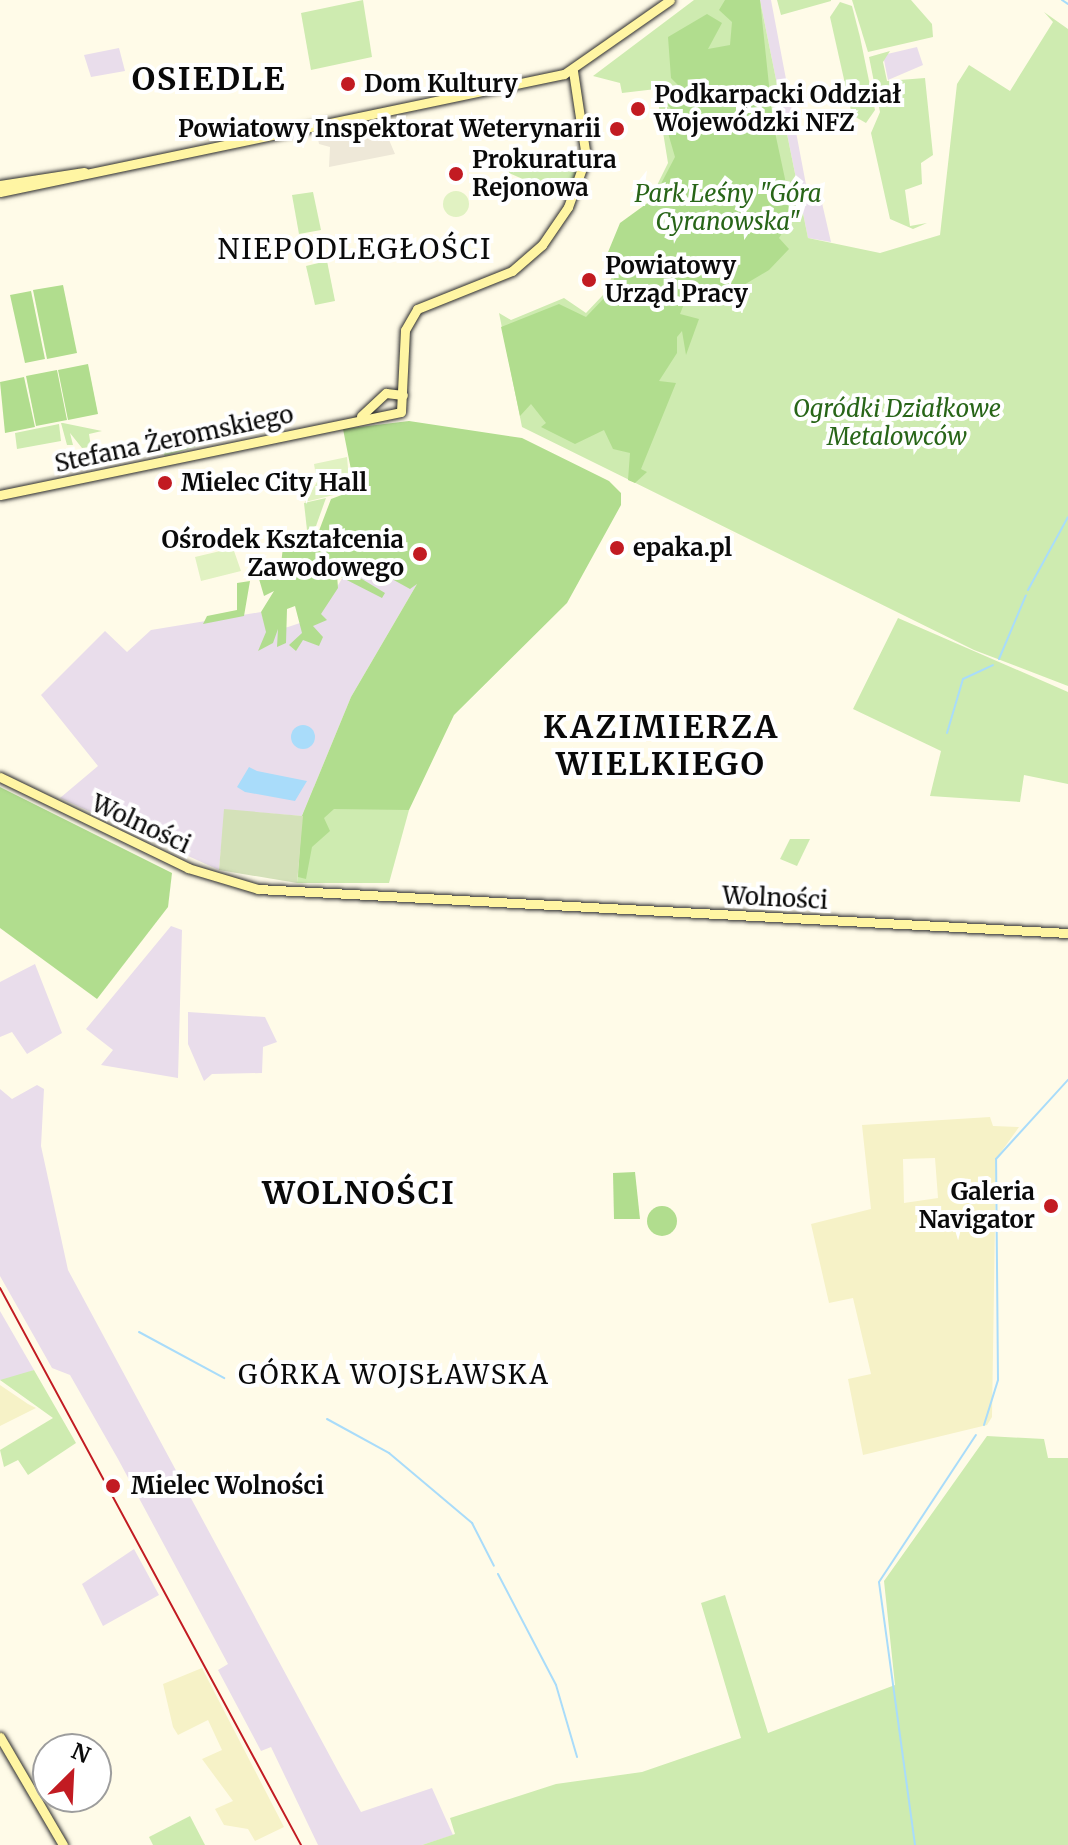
<!DOCTYPE html>
<html>
<head>
<meta charset="utf-8">
<style>
  body { margin:0 }
  #map { position:relative; width:1068px; height:1845px; overflow:hidden; background:#fffbe8; font-family:Merriweather,serif }
  div>[style] { position:absolute }
  .industrial>* { inset:0; background:#e9ddeb }
  .farmland>* { inset:0; background:#f6f2c7 }
  .green>* { inset:0; background:#ceebb0 }
  .forest>* { inset:0; background:#b1dd8e }
  .round { border-radius:50% }
  .cemetery>* { inset:0; background:#d4e1b9 }
  .pitch>* { inset:0; background:#e1f2c2 }
  .plaza>* { inset:0; background:#eee8d8 }
  .water>* { inset:0; background:#a9dcfa }
  .stream>* { height:2px; margin:-1px; padding:0 1px; transform-origin:1px; border-radius:1px; background:#a9dcfa }
  .roads { filter:drop-shadow(0 0 2px #2c2c2c) drop-shadow(0 0 2px #2c2c2c) }
  .secondary>* { height:9px; margin:-4.5px; padding:0 4.5px; transform-origin:4.5px; border-radius:4.5px; background:#fff5a3 }
  .rail>* { height:2px; margin:-1px; padding:0 1px; transform-origin:1px; border-radius:1px; background:#c21b22 }
  .dots>* { width:22px; height:22px; translate:-50% -50%; box-sizing:border-box; border:4px solid #fff; border-radius:50% }
  span { translate:-50% -50%; white-space:nowrap; text-align:center; line-height:1.15; -webkit-text-stroke:8px #fff; paint-order:stroke }
  .poi-label { font-size:24px; color:#0a0a0a; font-weight:700 }
  .left { translate:0 -50%; text-align:left }
  .right { translate:-100% -50%; text-align:right }
  .park-label { font-size:24px; color:#286518; font-style:italic }
  .street-label { font-size:24px; color:#0a0a0a }
  .neighbourhood-label { font-size:26px; color:#0a0a0a; letter-spacing:2px }
  .quarter-label { font-size:28px; color:#0a0a0a; letter-spacing:2px }
  .district-label { font-size:32px; color:#0a0a0a; font-weight:700; letter-spacing:2px }
  .north { position:absolute; left:32px; top:1733px; width:80px; height:80px; box-sizing:border-box; background:#fff; border:2px solid #9d9d9d; border-radius:50%; rotate:24deg; font-size:22px; font-weight:700; line-height:32px; text-align:center; color:#0a0a0a }
  .north::after { content:''; display:block; margin:auto; width:28px; height:36px; background:#c21b22; clip-path:polygon(50% 0,100% 100%,50% 72%,0 100%) }
</style>
</head>
<body>
<div id="map">
  <div class="industrial">
    <div style="clip-path:polygon(760px 0,771px 0,807px 190px,819px 190px,831px 242px,808px 238px)"></div>
    <div style="clip-path:polygon(917px 47px,923px 65px,888px 80px,883px 55px)"></div>
    <div style="clip-path:polygon(119px 48px,125px 71px,91px 77px,84px 55px)"></div>
    <div style="clip-path:polygon(360px 550px,417px 584px,351px 697px,302px 816px,225px 810px,219px 870px,60px 798px,98px 766px,41px 695px,105px 631px,127px 652px,151px 630px,261px 612px,267px 631px,288px 627px,318px 617px)"></div>
    <div style="clip-path:polygon(171px 926px,182px 930px,178px 1078px,101px 1065px,113px 1050px,86px 1029px)"></div>
    <div style="clip-path:polygon(35px 964px,62px 1033px,27px 1054px,12px 1032px,0 1037px,0 982px)"></div>
    <div style="clip-path:polygon(188px 1012px,265px 1017px,277px 1042px,263px 1047px,262px 1073px,212px 1074px,204px 1081px,188px 1044px)"></div>
    <div style="clip-path:polygon(37px 1085px,44px 1089px,41px 1146px,68px 1270px,338px 1771px,361px 1812px,432px 1788px,453px 1835px,422px 1845px,318px 1845px,271px 1747px,261px 1751px,218px 1670px,228px 1664px,118px 1459px,70px 1375px,52px 1368px,0 1276px,0 1089px,12px 1099px)"></div>
    <div style="clip-path:polygon(0 1311px,34px 1370px,6px 1382px,0 1380px)"></div>
    <div style="clip-path:polygon(134px 1549px,159px 1595px,103px 1626px,82px 1584px)"></div>
  </div>
  <div class="farmland">
    <div style="clip-path:polygon(evenodd,990px 1117px,993px 1126px,1019px 1127px,996px 1159px,992px 1417px,987px 1425px,863px 1455px,848px 1379px,871px 1374px,853px 1298px,829px 1303px,811px 1224px,871px 1209px,862px 1125px,990px 1117px,935px 1158px,938px 1198px,904px 1203px,903px 1159px,935px 1158px)"></div>
    <div style="clip-path:polygon(0 1385px,28px 1404px,36px 1408px,0 1426px)"></div>
    <div style="clip-path:polygon(202px 1668px,284px 1827px,255px 1841px,248px 1829px,224px 1825px,215px 1809px,233px 1801px,202px 1759px,222px 1750px,208px 1720px,178px 1735px,173px 1727px,163px 1684px)"></div>
  </div>
  <div class="green">
    <div style="clip-path:polygon(363px 0,372px 57px,311px 70px,301px 13px)"></div>
    <div style="clip-path:polygon(694px 0,760px 0,808px 238px,880px 253px,940px 235px,957px 84px,969px 65px,1010px 91px,1053px 22px,1044px 12px,1068px 29px,1068px 686px,974px 650px,522px 427px,499px 313px,511px 320px,564px 298px,586px 313px,603px 295px,668px 163px,656px 89px,622px 93px,620px 83px,593px 76px)"></div>
    <div style="clip-path:polygon(777px 0,831px 0,831px 1px,781px 15px)"></div>
    <div style="clip-path:polygon(852px 0,911px 0,932px 24px,933px 37px,868px 52px)"></div>
    <div style="clip-path:polygon(840px 2px,852px 6px,860px 37px,875px 110px,866px 123px,852px 115px,830px 17px)"></div>
    <div style="clip-path:polygon(890px 51px,883px 62px,887px 81px,925px 78px,933px 155px,921px 163px,922px 184px,905px 190px,910px 226px,927px 223px,913px 229px,890px 219px,871px 133px,880px 112px,869px 57px)"></div>
    <div style="clip-path:polygon(515px 154px,581px 158px,568px 199px,509px 173px)"></div>
    <div style="clip-path:polygon(313px 192px,321px 230px,299px 234px,292px 195px)"></div>
    <div style="clip-path:polygon(327px 261px,335px 301px,315px 305px,306px 266px)"></div>
    <div style="clip-path:polygon(258px 420px,260px 430px,221px 440px,219px 429px)"></div>
    <div style="clip-path:polygon(61px 423px,63px 423px,102px 431px,89px 434px,91px 447px,82px 448px,70px 433px,73px 445px,67px 445px)"></div>
    <div style="clip-path:polygon(59px 424px,61px 441px,17px 449px,15px 433px)"></div>
    <div style="clip-path:polygon(200px 432px,209px 443px,165px 456px,160px 448px,160px 441px)"></div>
    <div style="clip-path:polygon(326px 498px,316px 526px,307px 530px,304px 503px)"></div>
    <div style="clip-path:polygon(898px 618px,1068px 692px,1068px 784px,1024px 775px,1020px 802px,930px 796px,941px 751px,853px 709px)"></div>
    <div style="clip-path:polygon(314px 787px,409px 810px,389px 883px,297px 883px,302px 816px)"></div>
    <div style="clip-path:polygon(790px 839px,810px 839px,797px 866px,780px 859px)"></div>
    <div style="clip-path:polygon(34px 1370px,76px 1443px,28px 1475px,18px 1460px,4px 1467px,0 1450px,53px 1418px,0 1380px)"></div>
    <div style="clip-path:polygon(987px 1436px,1044px 1439px,1048px 1458px,1068px 1458px,1068px 1845px,422px 1845px,455px 1834px,450px 1818px,556px 1784px,642px 1772px,741px 1738px,701px 1603px,725px 1595px,768px 1733px,895px 1685px,884px 1581px)"></div>
    <div style="clip-path:polygon(190px 1816px,205px 1845px,153px 1845px,149px 1837px)"></div>
  </div>
  <div class="forest">
    <div style="clip-path:polygon(725px 0,760px 0,773px 123px,793px 216px,779px 238px,789px 249px,769px 270px,715px 302px,706px 305px,718px 285px,686px 299px,680px 314px,699px 319px,686px 355px,682px 331px,677px 337px,677px 353px,659px 381px,676px 383px,641px 469px,647px 472px,635px 483px,628px 480px,630px 453px,613px 449px,604px 430px,575px 444px,541px 427px,546px 423px,531px 404px,520px 416px,501px 327px,559px 304px,586px 317px,605px 297px,615px 277px,606px 257px,620px 223px,653px 199px,675px 157px,668px 133px,676px 115px,666px 103px,680px 87px,671px 78px,668px 37px,707px 14px,722px 23px,708px 49px,730px 45px,732px 22px,719px 10px)"></div>
    <div style="clip-path:polygon(63px 285px,77px 353px,47px 359px,33px 290px)"></div>
    <div style="clip-path:polygon(31px 291px,45px 359px,25px 363px,10px 295px)"></div>
    <div style="clip-path:polygon(88px 364px,98px 414px,68px 420px,58px 370px)"></div>
    <div style="clip-path:polygon(57px 370px,67px 420px,36px 426px,26px 376px)"></div>
    <div style="clip-path:polygon(24px 377px,35px 427px,5px 433px,0 382px)"></div>
    <div style="clip-path:polygon(409px 421px,522px 438px,609px 481px,621px 493px,621px 505px,567px 603px,454px 715px,409px 810px,334px 809px,324px 818px,330px 831px,312px 847px,306px 879px,298px 877px,302px 816px,351px 697px,417px 584px,410px 589px,363px 563px,357px 576px,385px 593px,382px 598px,337px 575px,338px 588px,321px 614px,327px 620px,313px 626px,323px 637px,319px 646px,303px 640px,296px 651px,289px 645px,302px 633px,295px 606px,287px 609px,286px 643px,277px 647px,278px 629px,273px 643px,258px 651px,266px 632px,261px 612px,274px 591px,264px 596px,259px 579px,280px 573px,283px 547px,317px 536px,331px 499px,355px 490px,343px 429px)"></div>
    <div style="clip-path:polygon(250px 581px,244px 616px,203px 624px,207px 616px,237px 610px,237px 583px)"></div>
    <div style="clip-path:polygon(0 787px,172px 873px,168px 907px,97px 999px,0 928px)"></div>
    <div style="clip-path:polygon(635px 1172px,640px 1219px,614px 1219px,613px 1173px)"></div>
    <div class="round" style="left:647px;top:1206px;width:30px;height:30px"></div>
  </div>
  <div class="cemetery">
    <div style="clip-path:polygon(224px 809px,303px 816px,297px 883px,219px 870px)"></div>
  </div>
  <div class="pitch">
    <div class="round" style="left:443px;top:191px;width:26px;height:26px"></div>
    <div style="clip-path:polygon(347px 457px,350px 491px,305px 502px,317px 482px,314px 464px)"></div>
    <div style="clip-path:polygon(233px 548px,241px 571px,201px 581px,195px 557px)"></div>
  </div>
  <div class="plaza">
    <div style="clip-path:polygon(393px 119px,395px 129px,384px 128px,395px 154px,329px 167px,330px 147px,319px 144px,317px 134px)"></div>
  </div>
  <div class="water">
    <div class="round" style="left:291px;top:725px;width:24px;height:24px"></div>
    <div style="clip-path:polygon(249px 767px,257px 771px,307px 781px,295px 801px,245px 792px,237px 787px)"></div>
  </div>
  <div class="stream">
    <div style="left:1062px;top:0;width:7px;rotate:34deg"></div>
    <div style="left:1028px;top:590px;width:83px;rotate:-61.3deg"></div>
    <div style="left:999px;top:659px;width:69px;rotate:-67.1deg"></div>
    <div style="left:947px;top:733px;width:56px;rotate:-73.5deg"></div>
    <div style="left:963px;top:679px;width:33px;rotate:-25deg"></div>
    <div style="left:139px;top:1332px;width:97px;rotate:28.4deg"></div>
    <div style="left:327px;top:1419px;width:71px;rotate:28.7deg"></div>
    <div style="left:389px;top:1453px;width:109px;rotate:40.1deg"></div>
    <div style="left:472px;top:1523px;width:48px;rotate:62.9deg"></div>
    <div style="left:984px;top:1425px;width:47px;rotate:-72.7deg"></div>
    <div style="left:998px;top:1380px;width:221px;rotate:-90.5deg"></div>
    <div style="left:996px;top:1159px;width:107px;rotate:-47.7deg"></div>
    <div style="left:498px;top:1574px;width:125px;rotate:62.4deg"></div>
    <div style="left:556px;top:1685px;width:75px;rotate:73.7deg"></div>
    <div style="left:915px;top:1845px;width:265px;rotate:-97.8deg"></div>
    <div style="left:879px;top:1582px;width:176px;rotate:-56.6deg"></div>
  </div>
  <div class="roads">
    <div class="secondary">
      <div style="left:0;top:185px;width:85px;rotate:-8.8deg"></div>
      <div style="left:0;top:192px;width:576px;rotate:-11.82deg"></div>
      <div style="left:564px;top:74px;width:129px;rotate:-34.9deg"></div>
      <div style="left:361px;top:416px;width:34px;rotate:-43deg"></div>
      <div style="left:386px;top:393px;width:17px;rotate:7deg"></div>
      <div style="left:0;top:495px;width:409px;rotate:-11.7deg"></div>
      <div style="left:401px;top:412px;width:82px;rotate:-87.2deg"></div>
      <div style="left:405px;top:330px;width:24px;rotate:-60deg"></div>
      <div style="left:417px;top:309px;width:102px;rotate:-21.8deg"></div>
      <div style="left:512px;top:271px;width:40px;rotate:-41deg"></div>
      <div style="left:542px;top:245px;width:46px;rotate:-55.6deg"></div>
      <div style="left:568px;top:207px;width:53px;rotate:-70.2deg"></div>
      <div style="left:586px;top:157px;width:87px;rotate:-98.6deg"></div>
      <div style="left:0;top:777px;width:209px;rotate:25.8deg"></div>
      <div style="left:188px;top:868px;width:73px;rotate:16.7deg"></div>
      <div style="left:258px;top:889px;width:811px;rotate:3.11deg"></div>
      <div style="left:0;top:1737px;width:125px;rotate:59.7deg"></div>
    </div>
  </div>
  <div class="rail">
    <div style="left:0;top:1288px;width:633px;rotate:61.61deg"></div>
  </div>
  <div class="dots">
    <div style="left:348px;top:84px;background:#c21b22"></div>
    <div style="left:638px;top:109px;background:#c21b22"></div>
    <div style="left:617px;top:129px;background:#c21b22"></div>
    <div style="left:456px;top:174px;background:#c21b22"></div>
    <div style="left:589px;top:280px;background:#c21b22"></div>
    <div style="left:165px;top:483px;background:#c21b22"></div>
    <div style="left:617px;top:548px;background:#c21b22"></div>
    <div style="left:420px;top:554px;background:#c21b22"></div>
    <div style="left:1051px;top:1206px;background:#c21b22"></div>
    <div style="left:113px;top:1486px;background:#c21b22"></div>
  </div>
  <div class="poi-label">
    <span class="left" style="left:364px;top:84px">Dom Kultury</span>
    <span class="left" style="left:654px;top:109px">Podkarpacki Oddział<br>Wojewódzki NFZ</span>
    <span class="right" style="left:601px;top:129px">Powiatowy Inspektorat Weterynarii</span>
    <span class="left" style="left:472px;top:174px">Prokuratura<br>Rejonowa</span>
    <span class="left" style="left:605px;top:280px">Powiatowy<br>Urząd Pracy</span>
    <span class="left" style="left:181px;top:483px">Mielec City Hall</span>
    <span class="right" style="left:404px;top:554px">Ośrodek Kształcenia<br>Zawodowego</span>
    <span class="left" style="left:633px;top:548px">epaka.pl</span>
    <span class="right" style="left:1035px;top:1206px">Galeria<br>Navigator</span>
    <span class="left" style="left:131px;top:1486px">Mielec Wolności</span>
  </div>
  <div class="park-label">
    <span style="left:728px;top:208px">Park Leśny "Góra<br>Cyranowska"</span>
    <span style="left:897px;top:423px">Ogródki Działkowe<br>Metalowców</span>
  </div>
  <div class="street-label">
    <span style="left:174px;top:439px;rotate:-12deg">Stefana Żeromskiego</span>
    <span style="left:141px;top:824px;rotate:25deg">Wolności</span>
    <span style="left:775px;top:898px;rotate:3deg">Wolności</span>
  </div>
  <div class="neighbourhood-label">
    <span style="left:394px;top:1375px">GÓRKA WOJSŁAWSKA</span>
  </div>
  <div class="quarter-label">
    <span style="left:355px;top:249px">NIEPODLEGŁOŚCI</span>
  </div>
  <div class="district-label">
    <span style="left:209px;top:79px">OSIEDLE</span>
    <span style="left:661px;top:746px">KAZIMIERZA<br>WIELKIEGO</span>
    <span style="left:359px;top:1193px">WOLNOŚCI</span>
  </div>
  <div class="north">N</div>
</div>
</body>
</html>
